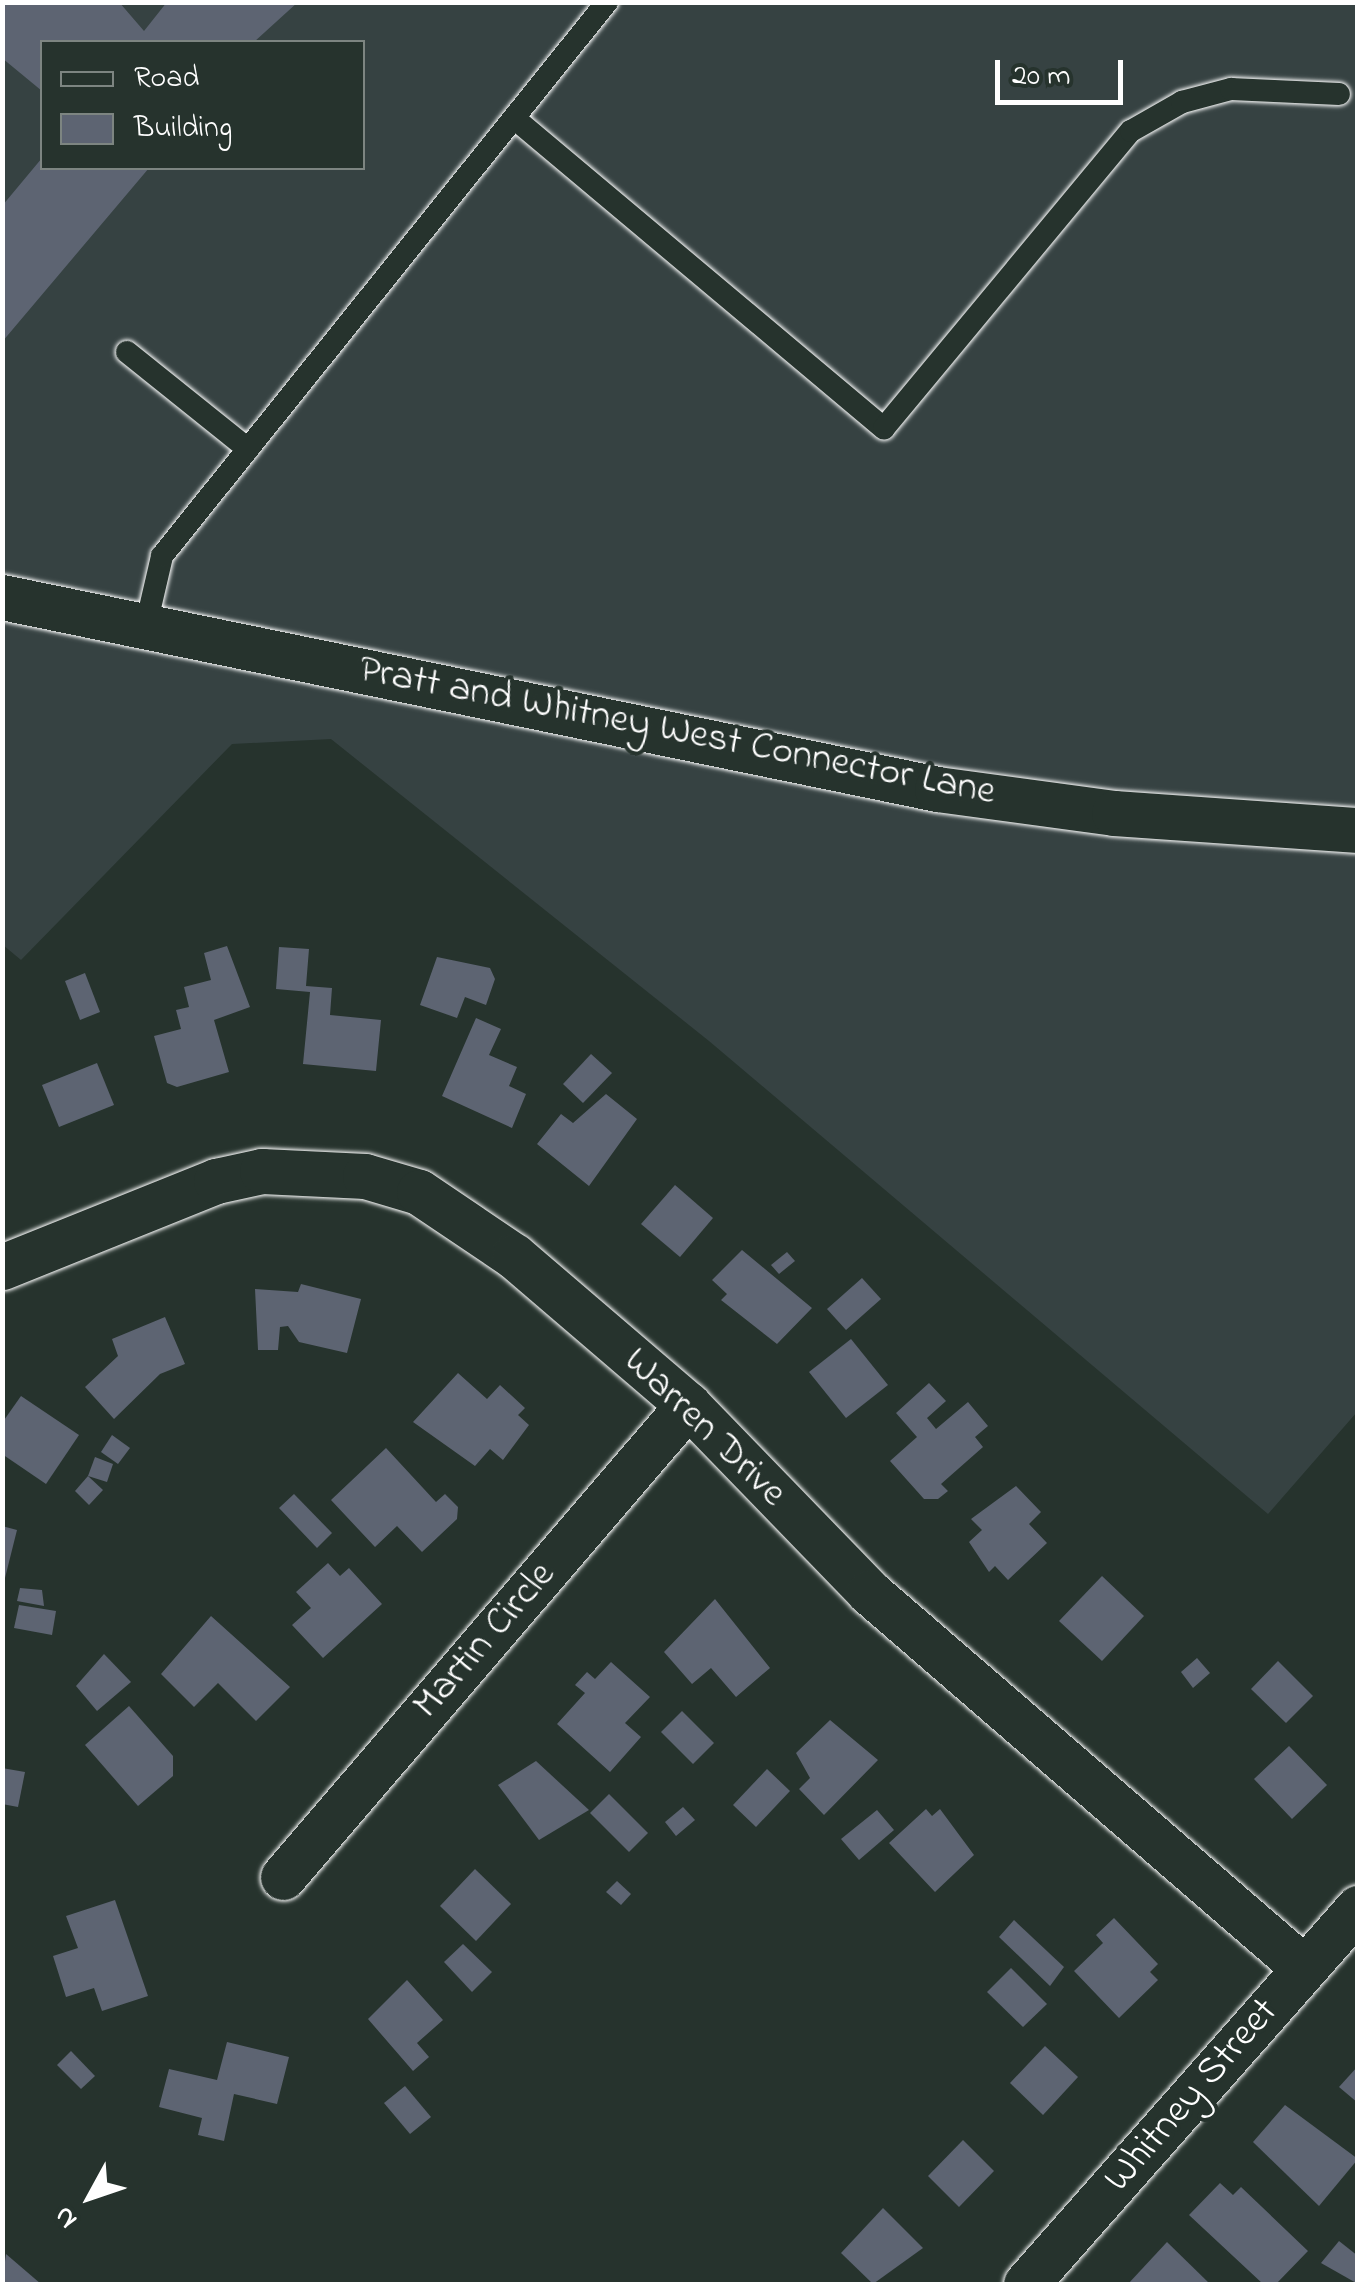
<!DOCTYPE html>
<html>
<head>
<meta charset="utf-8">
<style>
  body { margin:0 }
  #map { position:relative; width:1360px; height:2287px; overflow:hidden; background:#26332d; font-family:"Indie Flower",sans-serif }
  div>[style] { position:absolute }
  .built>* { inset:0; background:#364242 }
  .building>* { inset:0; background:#5d6472 }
  .roads { filter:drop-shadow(0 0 2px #fff) drop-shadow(0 0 2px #fff) }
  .service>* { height:22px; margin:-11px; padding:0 11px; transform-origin:11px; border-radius:11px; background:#26332d }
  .minor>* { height:45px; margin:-22.5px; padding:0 22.5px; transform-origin:22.5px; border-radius:22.5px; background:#26332d }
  span { translate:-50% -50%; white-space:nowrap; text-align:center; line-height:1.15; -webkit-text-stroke:8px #26332d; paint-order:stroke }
  .street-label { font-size:40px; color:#fff }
  .frame { position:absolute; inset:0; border:5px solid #fff; pointer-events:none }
  .legend { position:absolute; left:40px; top:40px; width:325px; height:130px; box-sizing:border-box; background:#26332d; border:2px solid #7d8581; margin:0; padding:12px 18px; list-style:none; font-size:30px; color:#fff }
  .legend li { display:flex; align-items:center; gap:20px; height:50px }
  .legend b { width:50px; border:2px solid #7d8581 }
  .north { position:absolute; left:40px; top:2147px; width:100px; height:100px; -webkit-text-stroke:8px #26332d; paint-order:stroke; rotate:230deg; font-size:28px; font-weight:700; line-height:40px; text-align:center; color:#fff }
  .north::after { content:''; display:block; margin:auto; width:35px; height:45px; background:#fff; clip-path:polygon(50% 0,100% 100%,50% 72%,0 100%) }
  .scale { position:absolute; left:995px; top:60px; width:128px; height:45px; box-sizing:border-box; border:5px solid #fff; border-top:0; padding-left:12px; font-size:30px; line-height:35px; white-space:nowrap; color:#fff; -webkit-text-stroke:8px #26332d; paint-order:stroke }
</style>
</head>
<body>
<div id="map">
  <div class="built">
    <div style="clip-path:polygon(evenodd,2px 3px,1357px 3px,1357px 1412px,1268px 1514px,709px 1041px,331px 739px,232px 744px,21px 960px,3px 945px,2px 3px,42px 42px,362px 42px,362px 168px,42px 168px,42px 42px)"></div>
  </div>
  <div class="building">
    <div style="clip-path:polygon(2px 2px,119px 2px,144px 31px,167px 2px,298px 2px,254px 42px,42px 42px,42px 91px,2px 58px)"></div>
    <div style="clip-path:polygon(42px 158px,42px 168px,149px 168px,2px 342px,2px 206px)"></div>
    <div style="clip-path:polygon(227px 946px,250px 1007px,214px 1020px,229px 1072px,177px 1087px,167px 1083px,154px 1036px,181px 1029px,176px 1010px,189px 1007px,184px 987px,211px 980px,204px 953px)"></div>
    <div style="clip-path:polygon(279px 947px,309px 949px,306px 986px,332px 988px,330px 1015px,381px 1020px,376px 1071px,303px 1064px,310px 992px,276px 989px)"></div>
    <div style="clip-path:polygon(437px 957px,490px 968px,495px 979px,486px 1005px,465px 997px,457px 1018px,420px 1005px)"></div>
    <div style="clip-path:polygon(85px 973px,100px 1012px,80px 1020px,65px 981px)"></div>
    <div style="clip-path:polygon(476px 1018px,501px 1029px,489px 1055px,517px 1067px,509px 1086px,526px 1094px,512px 1128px,442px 1096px)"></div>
    <div style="clip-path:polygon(591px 1054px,612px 1073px,583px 1103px,563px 1084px)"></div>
    <div style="clip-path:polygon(97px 1063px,114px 1105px,59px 1127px,42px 1085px)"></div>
    <div style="clip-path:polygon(606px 1094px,637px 1119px,589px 1186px,537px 1144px,561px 1114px,573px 1123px)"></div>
    <div style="clip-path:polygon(675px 1185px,713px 1218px,680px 1257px,641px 1224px)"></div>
    <div style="clip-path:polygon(742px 1250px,812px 1308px,777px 1344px,721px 1300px,727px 1294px,712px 1280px)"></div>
    <div style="clip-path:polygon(787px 1252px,795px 1261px,779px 1274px,771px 1265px)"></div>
    <div style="clip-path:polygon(862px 1278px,881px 1299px,846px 1330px,827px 1309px)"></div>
    <div style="clip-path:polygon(301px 1284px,361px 1299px,347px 1353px,299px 1342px,288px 1326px,280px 1327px,278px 1350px,258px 1350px,255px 1289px,298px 1292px)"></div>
    <div style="clip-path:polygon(165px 1317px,185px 1364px,160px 1374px,114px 1419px,85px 1387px,118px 1356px,112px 1339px)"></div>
    <div style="clip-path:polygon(851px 1339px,888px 1385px,846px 1418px,809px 1372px)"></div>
    <div style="clip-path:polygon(458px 1373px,487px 1399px,500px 1385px,525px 1408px,518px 1415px,529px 1425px,503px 1460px,490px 1449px,475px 1466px,413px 1422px)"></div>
    <div style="clip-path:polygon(929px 1383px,946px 1401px,927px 1418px,936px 1429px,968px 1402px,988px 1426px,975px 1437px,983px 1447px,941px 1484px,948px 1491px,938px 1499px,924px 1499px,890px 1461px,917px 1437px,896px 1413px)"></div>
    <div style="clip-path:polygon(21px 1396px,79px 1435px,46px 1484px,2px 1454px,2px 1423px)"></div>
    <div style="clip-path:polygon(112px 1435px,130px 1448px,118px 1464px,101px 1452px)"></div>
    <div style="clip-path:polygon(386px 1448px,436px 1502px,445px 1494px,458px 1507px,457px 1519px,422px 1552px,397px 1526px,375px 1547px,331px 1500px)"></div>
    <div style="clip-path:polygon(95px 1457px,113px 1464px,107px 1482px,88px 1476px)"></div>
    <div style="clip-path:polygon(88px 1476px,103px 1490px,89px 1505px,75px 1491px)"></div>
    <div style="clip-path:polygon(1016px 1486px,1041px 1512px,1029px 1524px,1047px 1543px,1008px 1580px,995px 1566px,989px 1572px,969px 1542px,982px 1530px,971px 1519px)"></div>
    <div style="clip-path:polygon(294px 1494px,332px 1533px,317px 1548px,279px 1508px)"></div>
    <div style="clip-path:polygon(2px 1526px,17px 1530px,4px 1582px,2px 1582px)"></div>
    <div style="clip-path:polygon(328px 1563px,340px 1576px,349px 1568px,382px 1604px,323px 1658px,292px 1625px,311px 1608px,296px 1592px)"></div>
    <div style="clip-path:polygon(1102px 1576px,1144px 1616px,1102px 1661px,1059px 1621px)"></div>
    <div style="clip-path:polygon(20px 1588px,42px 1590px,44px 1606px,17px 1601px)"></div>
    <div style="clip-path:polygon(715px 1599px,770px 1668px,736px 1697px,711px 1668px,692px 1684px,664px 1652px)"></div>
    <div style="clip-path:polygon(19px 1605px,56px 1611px,52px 1635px,14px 1628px)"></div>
    <div style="clip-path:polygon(211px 1616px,290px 1687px,256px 1721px,218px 1683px,194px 1707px,161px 1674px)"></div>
    <div style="clip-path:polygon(104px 1654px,131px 1682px,97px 1711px,76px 1686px)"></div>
    <div style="clip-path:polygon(1197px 1658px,1210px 1673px,1193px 1688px,1181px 1672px)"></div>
    <div style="clip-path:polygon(1278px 1661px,1313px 1696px,1286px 1723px,1251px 1689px)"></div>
    <div style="clip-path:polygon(611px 1662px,650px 1697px,625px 1723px,641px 1737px,610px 1772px,557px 1724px,585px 1693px,575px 1685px,587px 1672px,595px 1679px)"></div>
    <div style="clip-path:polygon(129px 1706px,173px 1756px,173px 1776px,138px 1806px,85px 1745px)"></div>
    <div style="clip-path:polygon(682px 1711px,714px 1743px,693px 1764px,661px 1732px)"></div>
    <div style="clip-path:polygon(830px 1720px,878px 1760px,824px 1815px,799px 1789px,810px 1778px,796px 1753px)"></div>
    <div style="clip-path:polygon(1289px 1746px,1327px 1785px,1292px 1819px,1254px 1779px)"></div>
    <div style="clip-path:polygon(536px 1761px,589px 1810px,539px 1840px,498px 1785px)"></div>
    <div style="clip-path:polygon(2px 1768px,25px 1772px,18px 1807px,2px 1804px)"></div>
    <div style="clip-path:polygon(767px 1769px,790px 1791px,756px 1827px,733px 1805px)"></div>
    <div style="clip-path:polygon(609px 1794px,648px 1833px,629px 1852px,590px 1813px)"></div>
    <div style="clip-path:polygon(683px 1807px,695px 1820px,676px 1836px,665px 1822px)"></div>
    <div style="clip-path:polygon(926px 1809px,932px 1816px,940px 1809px,974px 1855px,935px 1892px,889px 1843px)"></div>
    <div style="clip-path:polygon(877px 1810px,894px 1830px,859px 1860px,841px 1839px)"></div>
    <div style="clip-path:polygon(475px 1869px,511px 1904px,476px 1941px,440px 1906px)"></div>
    <div style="clip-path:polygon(617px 1881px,631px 1894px,621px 1905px,606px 1892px)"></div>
    <div style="clip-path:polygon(115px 1900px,148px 1996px,102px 2011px,94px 1988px,66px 1997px,53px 1956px,78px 1948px,66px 1916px)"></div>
    <div style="clip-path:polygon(1114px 1918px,1158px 1964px,1150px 1972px,1158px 1980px,1119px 2018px,1074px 1971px,1103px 1943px,1096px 1935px)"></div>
    <div style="clip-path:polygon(1014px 1920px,1064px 1967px,1050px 1986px,999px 1937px)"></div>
    <div style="clip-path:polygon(463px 1944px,492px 1972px,472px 1992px,444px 1962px)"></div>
    <div style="clip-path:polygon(1011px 1968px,1047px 2004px,1023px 2027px,987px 1992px)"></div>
    <div style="clip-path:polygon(407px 1980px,443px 2020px,417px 2043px,429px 2057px,413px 2071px,368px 2019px)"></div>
    <div style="clip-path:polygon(227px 2042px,289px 2057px,277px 2104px,234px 2094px,224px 2141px,198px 2135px,202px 2118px,159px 2107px,169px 2069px,217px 2080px)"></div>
    <div style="clip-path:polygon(1045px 2046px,1078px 2077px,1043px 2115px,1010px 2083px)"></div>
    <div style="clip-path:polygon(71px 2051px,95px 2076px,81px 2089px,57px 2065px)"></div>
    <div style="clip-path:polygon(1358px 2066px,1358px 2103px,1339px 2087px)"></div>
    <div style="clip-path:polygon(405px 2086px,431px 2117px,410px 2134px,384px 2103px)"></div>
    <div style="clip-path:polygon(1285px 2105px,1358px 2159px,1319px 2206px,1253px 2142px)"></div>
    <div style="clip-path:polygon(963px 2140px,994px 2171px,959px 2207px,928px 2176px)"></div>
    <div style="clip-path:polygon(1220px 2183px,1233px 2195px,1241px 2187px,1308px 2251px,1276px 2284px,1263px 2284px,1189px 2215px)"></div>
    <div style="clip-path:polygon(883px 2208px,923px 2248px,873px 2284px,841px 2253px)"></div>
    <div style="clip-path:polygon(1339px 2241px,1358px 2256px,1358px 2284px,1321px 2263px)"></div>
    <div style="clip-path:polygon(1167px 2242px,1210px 2284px,1128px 2284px)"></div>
    <div style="clip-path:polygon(6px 2254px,41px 2284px,2px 2284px)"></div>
  </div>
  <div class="roads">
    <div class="service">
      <div style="left:514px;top:118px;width:483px;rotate:40deg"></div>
      <div style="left:884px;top:428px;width:386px;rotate:-50.3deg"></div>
      <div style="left:1131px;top:131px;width:59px;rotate:-29.6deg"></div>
      <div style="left:1182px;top:102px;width:51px;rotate:-14.9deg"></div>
      <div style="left:1231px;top:89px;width:108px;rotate:2.7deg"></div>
      <div style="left:127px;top:352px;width:155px;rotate:38.7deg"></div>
      <div style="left:146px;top:625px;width:71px;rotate:-76.9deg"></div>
      <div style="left:162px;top:556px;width:711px;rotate:-51.23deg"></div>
    </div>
    <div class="minor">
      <div style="left:2px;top:597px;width:955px;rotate:11.6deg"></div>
      <div style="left:937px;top:789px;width:179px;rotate:7.7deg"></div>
      <div style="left:1114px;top:813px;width:245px;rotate:4deg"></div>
      <div style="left:2px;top:1267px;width:231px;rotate:-21.9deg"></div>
      <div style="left:216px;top:1181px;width:47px;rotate:-12.3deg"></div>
      <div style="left:262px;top:1171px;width:103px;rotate:2.8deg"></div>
      <div style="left:365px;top:1176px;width:56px;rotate:16.5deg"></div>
      <div style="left:419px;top:1192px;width:115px;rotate:34deg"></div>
      <div style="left:514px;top:1256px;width:229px;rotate:40.6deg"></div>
      <div style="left:688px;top:1405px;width:260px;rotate:45.9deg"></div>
      <div style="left:869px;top:1592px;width:575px;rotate:40.84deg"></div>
      <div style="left:283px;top:1877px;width:622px;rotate:-49.37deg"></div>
      <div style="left:1026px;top:2284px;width:502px;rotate:-48.56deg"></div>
    </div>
  </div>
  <div class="street-label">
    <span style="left:677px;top:732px;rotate:11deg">Pratt and Whitney West Connector Lane</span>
    <span style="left:704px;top:1428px;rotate:44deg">Warren Drive</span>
    <span style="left:485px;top:1641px;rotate:-49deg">Martin Circle</span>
    <span style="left:1192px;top:2096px;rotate:-49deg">Whitney Street</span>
  </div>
  <div class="frame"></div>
  <ul class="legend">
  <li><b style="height:12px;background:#26332d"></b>Road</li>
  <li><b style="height:28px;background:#5d6472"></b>Building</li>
  </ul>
  <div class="north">N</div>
  <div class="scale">20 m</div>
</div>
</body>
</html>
